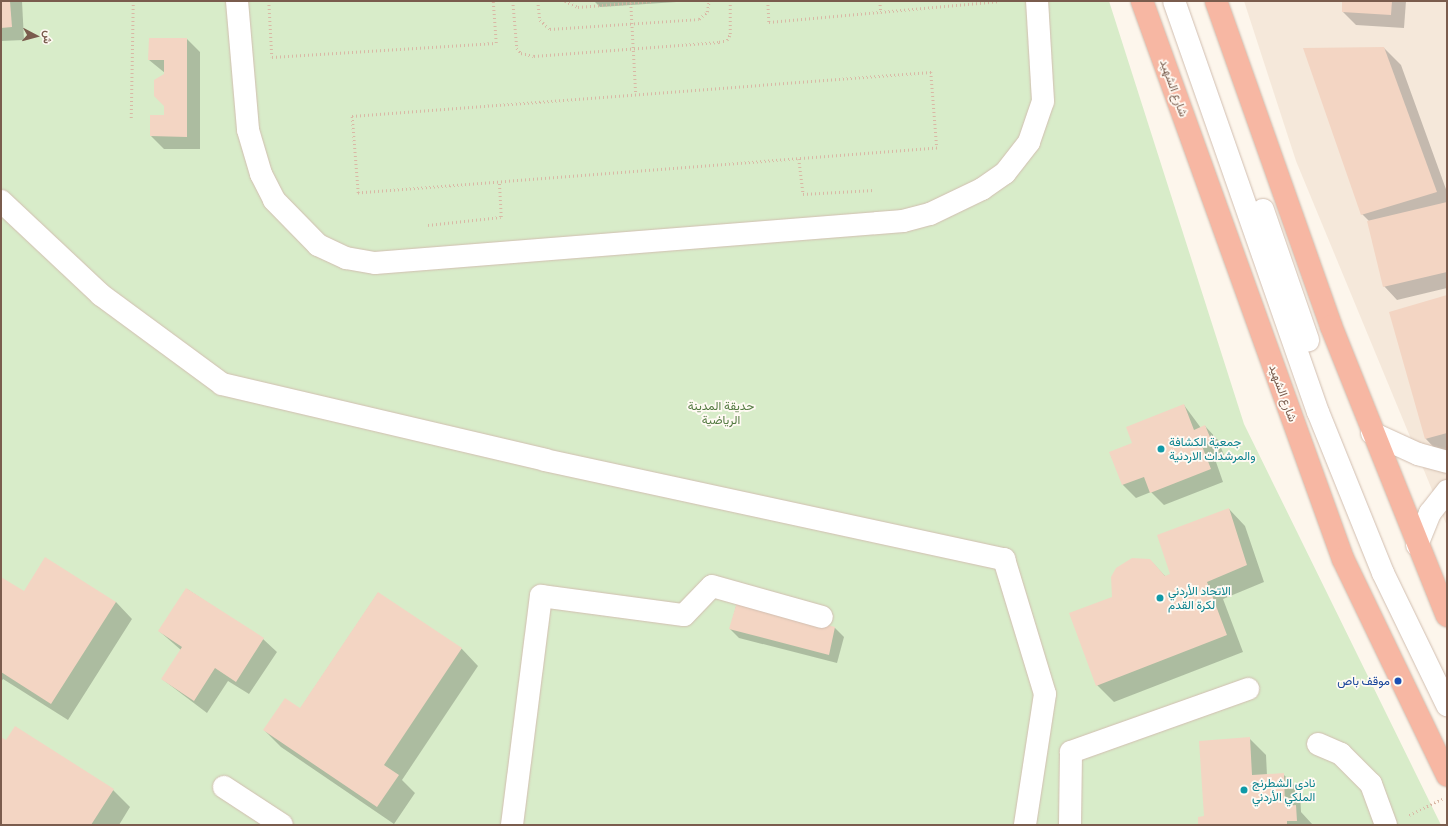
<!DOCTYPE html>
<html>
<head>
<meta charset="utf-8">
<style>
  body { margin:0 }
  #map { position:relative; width:1448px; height:826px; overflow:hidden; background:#fdf6ec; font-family:Cabin,Vazirmatn,sans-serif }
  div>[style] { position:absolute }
  .residential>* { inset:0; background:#f5e8da }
  .green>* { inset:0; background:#d8ecc9 }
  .shadow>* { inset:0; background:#0003 }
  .building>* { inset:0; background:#f3d5c3 }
  .path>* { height:2.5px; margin-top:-1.25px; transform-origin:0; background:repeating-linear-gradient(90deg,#d9b8a5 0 1px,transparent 0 4px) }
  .roads { filter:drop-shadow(0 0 1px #d1beb0) drop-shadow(0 0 1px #d1beb0) }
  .minor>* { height:22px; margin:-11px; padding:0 11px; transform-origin:11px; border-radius:11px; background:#fff }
  .highway>* { height:22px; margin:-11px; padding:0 11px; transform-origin:11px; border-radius:11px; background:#f7b7a3 }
  .dots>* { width:11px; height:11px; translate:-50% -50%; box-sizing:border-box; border:2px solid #fffaf3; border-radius:50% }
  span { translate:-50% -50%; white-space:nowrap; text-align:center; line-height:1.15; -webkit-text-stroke:3.5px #fffaf3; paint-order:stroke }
  .street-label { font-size:12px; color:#7a5c4d }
  .park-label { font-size:12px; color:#537a41 }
  .culture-label { font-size:12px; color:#0d838f }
  .left { translate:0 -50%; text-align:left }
  .transit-label { font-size:12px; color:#164399 }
  .right { translate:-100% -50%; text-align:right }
  .frame { position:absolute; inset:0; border:2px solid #7a5c4d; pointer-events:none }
  .north { position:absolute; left:16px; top:16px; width:40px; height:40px; -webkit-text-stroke:3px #fffaf3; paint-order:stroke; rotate:96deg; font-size:11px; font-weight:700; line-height:16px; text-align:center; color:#7a5c4d }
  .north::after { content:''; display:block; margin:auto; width:14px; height:18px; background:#7a5c4d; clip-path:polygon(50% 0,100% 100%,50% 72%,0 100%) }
</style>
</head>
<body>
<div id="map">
  <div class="residential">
    <div style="clip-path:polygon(1244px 1px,1447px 1px,1447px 526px,1296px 161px)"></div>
  </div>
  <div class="green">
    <div style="clip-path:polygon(1px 1px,1109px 1px,1244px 424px,1441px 825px,1px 825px)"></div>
  </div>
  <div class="shadow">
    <div style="clip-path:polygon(1px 1px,22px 1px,24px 40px,1px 41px)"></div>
    <div style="clip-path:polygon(594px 1px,692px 1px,600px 7px)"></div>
    <div style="clip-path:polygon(1343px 1px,1406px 1px,1404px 28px,1356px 25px,1343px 12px)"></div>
    <div style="clip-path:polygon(187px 39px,200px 52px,200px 149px,164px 149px,151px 136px,165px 116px,165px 73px,149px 60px)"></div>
    <div style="clip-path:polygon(1384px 48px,1401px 65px,1447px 192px,1447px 288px,1397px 300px,1384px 286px,1370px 222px,1362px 214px)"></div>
    <div style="clip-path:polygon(1447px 296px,1447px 454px,1442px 456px,1426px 439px)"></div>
    <div style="clip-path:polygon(1184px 405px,1201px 428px,1205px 426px,1218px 440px,1224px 455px,1215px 459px,1223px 482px,1164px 505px,1151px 492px,1136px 498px,1123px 485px,1110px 453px,1134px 444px)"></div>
    <div style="clip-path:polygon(1229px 509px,1245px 526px,1264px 582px,1223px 599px,1243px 652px,1114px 702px,1097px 685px,1113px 597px,1150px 560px,1166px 577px,1172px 575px)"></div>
    <div style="clip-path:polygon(1px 578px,24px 593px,116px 602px,132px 619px,68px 720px,3px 679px,1px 682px)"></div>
    <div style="clip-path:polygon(187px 589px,263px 639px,277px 652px,249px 694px,228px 681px,207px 713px,162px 679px,181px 650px,159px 631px)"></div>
    <div style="clip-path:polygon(378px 593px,462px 649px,478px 666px,402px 780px,415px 793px,394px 824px,281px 747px,264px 730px,300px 709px)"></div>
    <div style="clip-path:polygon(737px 603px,835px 628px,844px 637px,837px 663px,739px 638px,730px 629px)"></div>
    <div style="clip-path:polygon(15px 728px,113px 790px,130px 807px,119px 825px,1px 825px,1px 738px,6px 742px)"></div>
    <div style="clip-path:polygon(1249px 738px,1266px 755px,1267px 775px,1283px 774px,1300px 791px,1301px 812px,1313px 825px,1199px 825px)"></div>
  </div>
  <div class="building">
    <div style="clip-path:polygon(1px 1px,10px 1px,12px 27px,1px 28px)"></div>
    <div style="clip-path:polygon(1342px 1px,1392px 1px,1391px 15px,1342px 12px)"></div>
    <div style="clip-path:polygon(149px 38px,187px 38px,187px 137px,150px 136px,150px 115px,164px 115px,164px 106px,154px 96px,154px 80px,164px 74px,164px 60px,148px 60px)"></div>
    <div style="clip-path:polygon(1384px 47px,1437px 192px,1361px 215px,1303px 48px)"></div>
    <div style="clip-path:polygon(1447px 202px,1447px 272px,1383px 287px,1367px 221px)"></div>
    <div style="clip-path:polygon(1447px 295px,1447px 433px,1425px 439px,1389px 312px)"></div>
    <div style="clip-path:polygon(1184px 404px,1194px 430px,1205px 425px,1212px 442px,1202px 446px,1211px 469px,1150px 493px,1144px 477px,1122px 485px,1109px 452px,1132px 443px,1126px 427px)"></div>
    <div style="clip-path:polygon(1229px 508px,1247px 565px,1207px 582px,1227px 635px,1096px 686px,1069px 613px,1112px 597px,1111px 577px,1116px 568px,1132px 558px,1150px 559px,1165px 576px,1170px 574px,1157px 535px)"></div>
    <div style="clip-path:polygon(45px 557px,116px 602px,51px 704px,1px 672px,1px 577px,24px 591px)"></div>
    <div style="clip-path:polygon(186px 588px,264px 638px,236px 682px,215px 668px,194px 701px,161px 679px,182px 647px,158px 631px)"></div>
    <div style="clip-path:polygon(378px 592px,462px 648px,384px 765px,399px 775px,377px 807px,263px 730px,285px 698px,300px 708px)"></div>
    <div style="clip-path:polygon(737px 602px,835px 627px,829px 655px,729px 629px)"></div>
    <div style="clip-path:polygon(15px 726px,114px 789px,91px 825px,1px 825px,1px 737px,6px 740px)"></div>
    <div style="clip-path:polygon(1250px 737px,1252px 775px,1284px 773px,1285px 806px,1296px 805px,1297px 821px,1287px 821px,1287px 825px,1198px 825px,1198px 817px,1204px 816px,1199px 741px)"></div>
  </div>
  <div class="path">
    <div style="left:269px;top:1px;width:56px;rotate:86.9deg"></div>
    <div style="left:272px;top:57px;width:224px;rotate:-3.6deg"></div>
    <div style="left:496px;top:43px;width:42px;rotate:-94.1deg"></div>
    <div style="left:513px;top:1px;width:47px;rotate:85.1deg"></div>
    <div style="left:517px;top:48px;width:6px;rotate:51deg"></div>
    <div style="left:521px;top:53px;width:13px;rotate:13deg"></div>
    <div style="left:534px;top:56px;width:186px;rotate:-4.3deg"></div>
    <div style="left:719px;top:42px;width:8px;rotate:-14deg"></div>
    <div style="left:727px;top:40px;width:7px;rotate:-63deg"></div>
    <div style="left:730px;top:34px;width:33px;rotate:-90deg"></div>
    <div style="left:538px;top:1px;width:19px;rotate:84deg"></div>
    <div style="left:540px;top:20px;width:13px;rotate:42deg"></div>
    <div style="left:550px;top:29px;width:149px;rotate:-3.8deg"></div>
    <div style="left:699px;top:19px;width:11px;rotate:-41deg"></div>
    <div style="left:707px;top:12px;width:11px;rotate:-80deg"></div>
    <div style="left:565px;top:1px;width:14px;rotate:25deg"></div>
    <div style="left:578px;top:7px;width:76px;rotate:-4.5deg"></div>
    <div style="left:768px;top:1px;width:21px;rotate:87deg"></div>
    <div style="left:769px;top:22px;width:230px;rotate:-5.2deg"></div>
    <div style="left:880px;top:1px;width:12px;rotate:85deg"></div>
    <div style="left:631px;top:3px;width:91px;rotate:86.9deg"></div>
    <div style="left:931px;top:72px;width:76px;rotate:85.5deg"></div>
    <div style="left:937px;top:148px;width:581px;rotate:175.56deg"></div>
    <div style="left:358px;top:193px;width:77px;rotate:-94.5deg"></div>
    <div style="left:352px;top:116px;width:581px;rotate:-4.35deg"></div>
    <div style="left:131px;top:118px;width:117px;rotate:-89deg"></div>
    <div style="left:799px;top:159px;width:35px;rotate:83deg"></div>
    <div style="left:803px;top:194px;width:71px;rotate:-3.2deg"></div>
    <div style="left:428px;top:225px;width:73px;rotate:-6.3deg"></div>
    <div style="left:501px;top:217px;width:35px;rotate:-93deg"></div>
    <div style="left:1409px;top:815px;width:37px;rotate:-26deg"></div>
    <div style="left:1443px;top:825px;width:4px;rotate:-27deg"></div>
  </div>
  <div class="roads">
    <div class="minor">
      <div style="left:237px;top:1px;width:129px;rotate:85.1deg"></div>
      <div style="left:248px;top:130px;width:46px;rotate:73.5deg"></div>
      <div style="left:261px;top:174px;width:29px;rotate:63deg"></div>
      <div style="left:274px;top:200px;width:63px;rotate:45.6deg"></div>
      <div style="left:318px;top:245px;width:31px;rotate:25deg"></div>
      <div style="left:346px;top:258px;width:29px;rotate:10deg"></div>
      <div style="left:375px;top:263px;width:530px;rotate:-4.55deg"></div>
      <div style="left:903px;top:221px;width:28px;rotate:-15deg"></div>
      <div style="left:930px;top:214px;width:58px;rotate:-25.7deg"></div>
      <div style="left:982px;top:189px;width:28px;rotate:-35deg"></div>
      <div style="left:1005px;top:173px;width:39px;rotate:-52deg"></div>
      <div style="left:1029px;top:142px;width:43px;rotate:-71.1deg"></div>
      <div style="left:1043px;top:101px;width:100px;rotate:-93.4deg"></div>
      <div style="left:1174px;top:1px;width:435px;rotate:70.7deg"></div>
      <div style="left:1318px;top:412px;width:174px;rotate:68deg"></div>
      <div style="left:1383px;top:573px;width:147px;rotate:64.1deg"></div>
      <div style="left:1px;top:201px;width:137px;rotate:43.2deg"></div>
      <div style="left:101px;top:295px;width:150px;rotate:36.3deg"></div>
      <div style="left:222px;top:384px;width:332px;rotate:13.2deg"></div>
      <div style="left:545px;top:460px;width:470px;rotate:12.2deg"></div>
      <div style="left:1004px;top:559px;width:141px;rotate:73.1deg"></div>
      <div style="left:1045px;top:694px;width:133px;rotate:98.7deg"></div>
      <div style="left:1263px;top:210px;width:138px;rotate:70.9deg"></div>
      <div style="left:1372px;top:433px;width:51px;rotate:24.5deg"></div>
      <div style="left:1418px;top:454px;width:30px;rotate:15deg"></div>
      <div style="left:1417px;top:545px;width:35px;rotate:-68deg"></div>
      <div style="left:1430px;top:513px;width:28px;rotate:-52deg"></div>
      <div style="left:1318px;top:744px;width:25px;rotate:23deg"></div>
      <div style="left:1341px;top:754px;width:42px;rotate:45deg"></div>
      <div style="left:1371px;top:784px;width:44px;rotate:69.9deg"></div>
      <div style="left:224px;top:787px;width:69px;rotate:33.2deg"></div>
      <div style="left:512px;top:825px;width:231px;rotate:-82.8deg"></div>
      <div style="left:541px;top:596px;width:144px;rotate:7.6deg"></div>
      <div style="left:684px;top:615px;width:40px;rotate:-46deg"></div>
      <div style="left:712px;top:586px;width:114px;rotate:15.7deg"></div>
      <div style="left:1070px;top:825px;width:73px;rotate:-89.2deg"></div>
      <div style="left:1071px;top:752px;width:188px;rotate:-19.6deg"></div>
    </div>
    <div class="highway">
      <div style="left:1142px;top:1px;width:593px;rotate:70.19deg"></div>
      <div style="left:1343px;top:559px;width:240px;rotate:64.3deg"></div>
      <div style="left:1216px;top:1px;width:345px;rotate:70.5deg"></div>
      <div style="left:1331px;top:326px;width:312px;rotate:68.2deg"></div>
    </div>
  </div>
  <div class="dots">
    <div style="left:1161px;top:449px;background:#0f9aa8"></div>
    <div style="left:1160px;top:598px;background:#0f9aa8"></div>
    <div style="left:1398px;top:681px;background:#1a4fb4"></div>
    <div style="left:1244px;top:790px;background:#0f9aa8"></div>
  </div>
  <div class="street-label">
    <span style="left:1174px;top:88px;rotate:70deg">شارع الشهيد</span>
    <span style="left:1283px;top:393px;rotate:70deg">شارع الشهيد</span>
  </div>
  <div class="park-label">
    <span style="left:721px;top:413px">حديقة المدينة<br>الرياضية</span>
  </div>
  <div class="culture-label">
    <span class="left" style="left:1169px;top:449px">جمعية الكشافة<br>والمرشدات الاردنية</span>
    <span class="left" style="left:1168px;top:598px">الاتحاد الأردني<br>لكرة القدم</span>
    <span class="left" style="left:1252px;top:790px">نادي الشطرنج<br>الملكي الأردني</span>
  </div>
  <div class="transit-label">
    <span class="right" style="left:1390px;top:681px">موقف باص</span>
  </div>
  <div class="frame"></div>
  <div class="north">ش</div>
</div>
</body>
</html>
